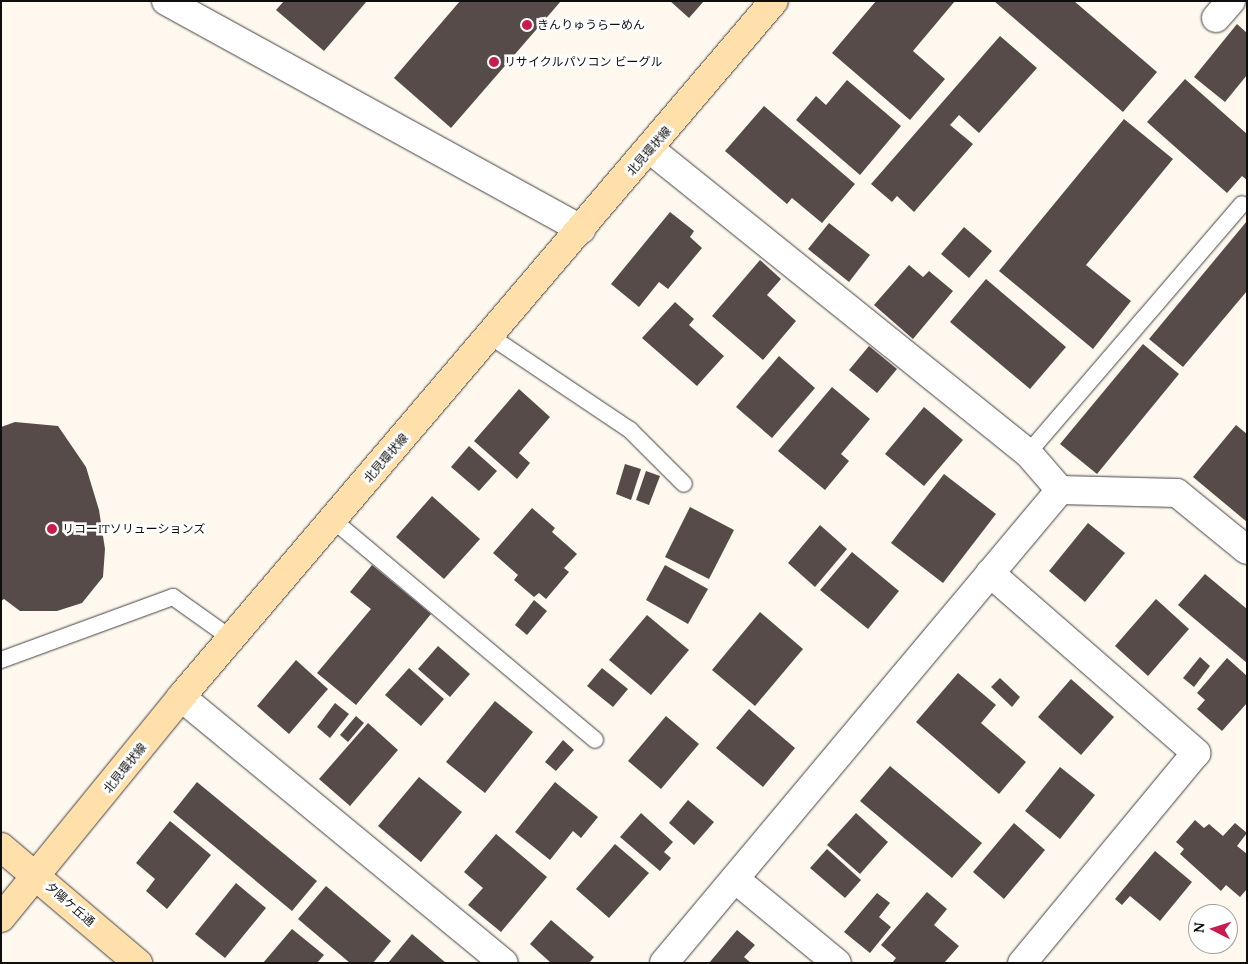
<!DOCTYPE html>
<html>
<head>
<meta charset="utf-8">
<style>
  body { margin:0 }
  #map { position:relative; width:1248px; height:964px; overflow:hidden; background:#fff8ef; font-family:Lora,"Noto Sans JP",serif }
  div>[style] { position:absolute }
  .building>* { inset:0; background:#574b49 }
  .roads { filter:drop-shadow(0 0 1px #414141) drop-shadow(0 0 1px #414141) }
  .lane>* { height:16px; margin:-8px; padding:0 8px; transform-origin:8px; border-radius:8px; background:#fff }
  .street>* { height:28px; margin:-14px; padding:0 14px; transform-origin:14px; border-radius:14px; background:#fff }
  .secondary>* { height:28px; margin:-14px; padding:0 14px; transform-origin:14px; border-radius:14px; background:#ffe0aa }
  .dots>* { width:14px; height:14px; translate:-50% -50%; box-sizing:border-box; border:2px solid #fff; border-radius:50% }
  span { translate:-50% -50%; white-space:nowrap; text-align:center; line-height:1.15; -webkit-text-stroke:5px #fff; paint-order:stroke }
  .poi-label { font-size:12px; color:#0e0e0e }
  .left { translate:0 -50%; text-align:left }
  .street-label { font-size:12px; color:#0e0e0e }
  .frame { position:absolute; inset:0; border:2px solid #0e0e0e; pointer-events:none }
  .north { position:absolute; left:1188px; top:904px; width:50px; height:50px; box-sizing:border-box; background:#fff; border:1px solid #9f9f9f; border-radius:50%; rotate:275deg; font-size:14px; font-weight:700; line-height:20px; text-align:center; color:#0e0e0e }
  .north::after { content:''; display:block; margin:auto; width:18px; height:22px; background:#c71c50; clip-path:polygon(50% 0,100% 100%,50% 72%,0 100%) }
</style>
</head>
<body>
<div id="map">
  <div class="building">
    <div style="clip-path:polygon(284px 1px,367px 1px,324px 51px,276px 10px)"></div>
    <div style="clip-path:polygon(460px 1px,561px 1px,451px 128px,394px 78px)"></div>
    <div style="clip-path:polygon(670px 1px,704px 1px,689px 18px)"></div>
    <div style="clip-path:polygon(876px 1px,955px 1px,913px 51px,945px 79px,910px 120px,832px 53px)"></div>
    <div style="clip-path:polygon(994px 1px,1074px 1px,1157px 72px,1123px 112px)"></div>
    <div style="clip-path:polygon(1237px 24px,1247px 33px,1247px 75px,1225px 102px,1194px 77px)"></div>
    <div style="clip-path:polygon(1000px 36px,1037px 68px,979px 133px,959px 115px,950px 125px,973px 144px,914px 212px,897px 196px,892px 202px,871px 184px)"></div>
    <div style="clip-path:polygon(1185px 79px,1247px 134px,1247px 180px,1242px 176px,1227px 193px,1147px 122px)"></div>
    <div style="clip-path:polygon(847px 80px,901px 126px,860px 175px,796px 120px,816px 96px,826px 105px)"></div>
    <div style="clip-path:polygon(764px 106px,855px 184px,822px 223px,792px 198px,787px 204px,725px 151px)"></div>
    <div style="clip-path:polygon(1124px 119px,1173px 159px,1086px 265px,1131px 301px,1093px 349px,999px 271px)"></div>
    <div style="clip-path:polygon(670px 212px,694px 231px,690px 237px,702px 248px,668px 289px,659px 282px,639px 307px,611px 284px)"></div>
    <div style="clip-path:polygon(1247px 221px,1247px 291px,1183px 367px,1149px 339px)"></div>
    <div style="clip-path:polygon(829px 223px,870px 255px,849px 282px,808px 249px)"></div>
    <div style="clip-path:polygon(964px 227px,992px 251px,969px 278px,941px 254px)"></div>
    <div style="clip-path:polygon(760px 260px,781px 279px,767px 295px,796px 321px,763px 360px,712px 316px)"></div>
    <div style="clip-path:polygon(909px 265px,923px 277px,929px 271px,953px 291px,913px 339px,874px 305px)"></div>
    <div style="clip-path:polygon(986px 279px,1066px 347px,1030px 389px,950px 322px)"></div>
    <div style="clip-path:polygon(675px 302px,694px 319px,689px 325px,724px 356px,697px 386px,642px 338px)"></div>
    <div style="clip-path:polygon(1143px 344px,1179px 374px,1097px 474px,1060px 444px)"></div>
    <div style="clip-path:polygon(869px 346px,897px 369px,877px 393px,849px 370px)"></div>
    <div style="clip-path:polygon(779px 356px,815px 388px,772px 438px,736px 407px)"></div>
    <div style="clip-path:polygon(832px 387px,870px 419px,841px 454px,849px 461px,825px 490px,778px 451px)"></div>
    <div style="clip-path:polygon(519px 389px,550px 417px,519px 453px,530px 463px,517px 479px,474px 441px)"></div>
    <div style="clip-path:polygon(924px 407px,963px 440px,924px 486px,885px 454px)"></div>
    <div style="clip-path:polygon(15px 422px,58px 426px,86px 467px,99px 510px,105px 549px,103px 577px,82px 603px,57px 611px,20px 611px,4px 599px,1px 601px,1px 427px)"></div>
    <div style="clip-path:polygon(1236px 425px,1247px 434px,1247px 522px,1193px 477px)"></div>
    <div style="clip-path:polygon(469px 446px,497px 471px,479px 491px,451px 467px)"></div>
    <div style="clip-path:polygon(625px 464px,641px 469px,631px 500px,616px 494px)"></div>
    <div style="clip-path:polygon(646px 471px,660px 476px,649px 505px,636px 500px)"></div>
    <div style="clip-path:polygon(944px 474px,996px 514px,943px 583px,891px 543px)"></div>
    <div style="clip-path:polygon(432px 496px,480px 539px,444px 579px,396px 537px)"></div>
    <div style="clip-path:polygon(690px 507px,734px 530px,709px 579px,665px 557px)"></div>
    <div style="clip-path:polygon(532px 508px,555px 528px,552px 532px,577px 554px,564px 568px,569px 572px,546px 599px,539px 593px,534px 597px,514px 580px,518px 575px,493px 553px)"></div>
    <div style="clip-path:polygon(1088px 523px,1125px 553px,1085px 602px,1049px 571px)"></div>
    <div style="clip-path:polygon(820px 525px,847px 549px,815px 587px,788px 563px)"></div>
    <div style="clip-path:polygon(852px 552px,899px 591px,868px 629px,820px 590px)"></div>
    <div style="clip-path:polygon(372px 565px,431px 614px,356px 705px,317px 673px,371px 609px,350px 592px)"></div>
    <div style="clip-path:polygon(665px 565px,708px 589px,688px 624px,646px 600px)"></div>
    <div style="clip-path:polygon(1205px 574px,1247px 609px,1247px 663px,1178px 605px)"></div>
    <div style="clip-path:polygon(1156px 599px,1189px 629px,1148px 676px,1115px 646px)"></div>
    <div style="clip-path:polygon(534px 600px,547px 611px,527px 635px,515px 625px)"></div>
    <div style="clip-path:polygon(760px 612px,803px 649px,755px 706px,712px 670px)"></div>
    <div style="clip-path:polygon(647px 615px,689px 650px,651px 695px,609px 660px)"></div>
    <div style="clip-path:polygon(438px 646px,470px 674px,450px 697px,418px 669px)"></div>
    <div style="clip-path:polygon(1200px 657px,1210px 666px,1194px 687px,1183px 678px)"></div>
    <div style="clip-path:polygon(1227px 658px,1247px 676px,1247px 703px,1222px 731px,1197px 709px,1205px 700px,1197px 693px)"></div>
    <div style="clip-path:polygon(296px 660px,328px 689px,289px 734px,257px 706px)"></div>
    <div style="clip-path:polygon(409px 668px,444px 699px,421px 726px,385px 695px)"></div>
    <div style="clip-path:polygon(602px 668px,628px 689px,613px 707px,587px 686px)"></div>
    <div style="clip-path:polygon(958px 673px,996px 705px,981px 723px,1026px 762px,999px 794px,916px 722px)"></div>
    <div style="clip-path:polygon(1000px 678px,1020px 697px,1012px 707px,991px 687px)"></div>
    <div style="clip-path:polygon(1071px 679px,1114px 717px,1081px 755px,1038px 717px)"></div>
    <div style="clip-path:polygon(495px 701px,533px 732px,485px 793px,446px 762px)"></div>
    <div style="clip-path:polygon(335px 703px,349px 714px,330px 738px,317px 727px)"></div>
    <div style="clip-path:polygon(749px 709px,795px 748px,763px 787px,716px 748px)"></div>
    <div style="clip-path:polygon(356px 716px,364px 723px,348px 742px,340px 735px)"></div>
    <div style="clip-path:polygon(666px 716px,699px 744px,661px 789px,628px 761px)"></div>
    <div style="clip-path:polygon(368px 723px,398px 750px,350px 806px,319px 779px)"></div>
    <div style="clip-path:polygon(563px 740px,574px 750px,556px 771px,545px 762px)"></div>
    <div style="clip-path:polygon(890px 766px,982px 843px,952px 878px,860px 801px)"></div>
    <div style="clip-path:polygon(1060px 767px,1095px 795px,1060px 839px,1025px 811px)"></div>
    <div style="clip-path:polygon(419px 777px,462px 812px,421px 862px,378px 826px)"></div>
    <div style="clip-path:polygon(197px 782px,317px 881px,292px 911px,173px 812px)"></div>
    <div style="clip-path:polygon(555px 782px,598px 817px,581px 838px,573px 831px,550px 860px,515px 832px)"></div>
    <div style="clip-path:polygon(688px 800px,714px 822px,694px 845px,669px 823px)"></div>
    <div style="clip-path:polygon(641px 813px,673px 842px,664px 852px,671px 858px,660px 871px,620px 837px)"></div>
    <div style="clip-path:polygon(856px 813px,888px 842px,860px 874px,827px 845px)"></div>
    <div style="clip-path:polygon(1195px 820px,1204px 828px,1209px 824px,1223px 836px,1235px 823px,1247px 833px,1237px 846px,1247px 854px,1247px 889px,1240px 897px,1226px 885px,1221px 891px,1180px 854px,1184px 849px,1176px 842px)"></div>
    <div style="clip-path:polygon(170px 821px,211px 855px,167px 909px,146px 891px,155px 879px,136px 863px)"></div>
    <div style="clip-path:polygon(1014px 823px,1045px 850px,1004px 899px,973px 872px)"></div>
    <div style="clip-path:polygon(496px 834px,547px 877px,501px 932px,468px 905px,483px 888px,464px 872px)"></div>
    <div style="clip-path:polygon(615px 844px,649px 873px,609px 918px,576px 889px)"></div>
    <div style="clip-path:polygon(827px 849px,861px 880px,845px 898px,810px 868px)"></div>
    <div style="clip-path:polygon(1155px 851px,1192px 882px,1160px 921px,1130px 896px,1122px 905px,1115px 899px)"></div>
    <div style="clip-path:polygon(236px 883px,266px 908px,225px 958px,195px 934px)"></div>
    <div style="clip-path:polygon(326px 886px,391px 941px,373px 963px,350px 963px,298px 919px)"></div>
    <div style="clip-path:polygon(927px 892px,947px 909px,934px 925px,959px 946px,944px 963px,892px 963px,896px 958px,881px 945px)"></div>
    <div style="clip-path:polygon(877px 893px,890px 903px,879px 917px,891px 927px,870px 953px,844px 932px)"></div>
    <div style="clip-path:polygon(551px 920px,594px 957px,589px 963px,551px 963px,530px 944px)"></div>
    <div style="clip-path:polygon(292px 929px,324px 955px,317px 963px,263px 963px)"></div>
    <div style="clip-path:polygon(737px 930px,755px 945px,744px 957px,751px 963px,709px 963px)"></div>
    <div style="clip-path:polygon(412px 934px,446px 963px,388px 963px)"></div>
  </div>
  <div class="roads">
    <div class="lane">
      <div style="left:490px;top:336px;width:169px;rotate:33.9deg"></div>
      <div style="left:630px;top:430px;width:76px;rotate:45deg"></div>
      <div style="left:1028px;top:453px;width:328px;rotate:-49.3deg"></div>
      <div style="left:333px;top:520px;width:342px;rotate:40deg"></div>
      <div style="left:1px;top:660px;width:183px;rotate:-20.1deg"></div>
      <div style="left:173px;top:597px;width:72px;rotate:35.4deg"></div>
    </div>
    <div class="street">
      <div style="left:166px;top:1px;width:474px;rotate:28.8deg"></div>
      <div style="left:1216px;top:18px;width:23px;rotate:-49deg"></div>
      <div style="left:651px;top:150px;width:484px;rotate:38.8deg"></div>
      <div style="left:1028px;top:453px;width:49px;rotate:49.1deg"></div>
      <div style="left:990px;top:573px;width:274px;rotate:41.1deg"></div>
      <div style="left:1196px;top:753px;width:273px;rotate:129.6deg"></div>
      <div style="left:181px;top:697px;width:418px;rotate:39.5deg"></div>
      <div style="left:735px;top:879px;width:132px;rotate:39.5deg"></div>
      <div style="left:664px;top:963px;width:617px;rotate:-50.06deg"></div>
      <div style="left:1060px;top:490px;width:117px;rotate:1.5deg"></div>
      <div style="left:1177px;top:493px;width:90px;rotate:39.2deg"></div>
    </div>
    <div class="secondary">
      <div style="left:1px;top:847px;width:180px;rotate:40.3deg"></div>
      <div style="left:1px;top:918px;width:285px;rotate:-50.8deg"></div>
      <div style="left:181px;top:697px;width:914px;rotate:-49.57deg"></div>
    </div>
  </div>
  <div class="dots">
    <div style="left:527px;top:25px;background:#c71c50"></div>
    <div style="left:494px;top:62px;background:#c71c50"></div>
    <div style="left:52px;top:529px;background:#c71c50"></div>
  </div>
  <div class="poi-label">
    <span class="left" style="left:537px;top:25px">きんりゅうらーめん</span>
    <span class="left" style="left:504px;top:62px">リサイクルパソコン ビーグル</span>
    <span class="left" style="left:62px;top:529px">リコーITソリューションズ</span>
  </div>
  <div class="street-label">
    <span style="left:649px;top:151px;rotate:-49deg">北見環状線</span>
    <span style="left:386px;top:458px;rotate:-49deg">北見環状線</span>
    <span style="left:125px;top:768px;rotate:-51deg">北見環状線</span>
    <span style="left:70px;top:904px;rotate:41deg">夕陽ケ丘通</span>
  </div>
  <div class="frame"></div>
  <div class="north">N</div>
</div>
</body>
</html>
